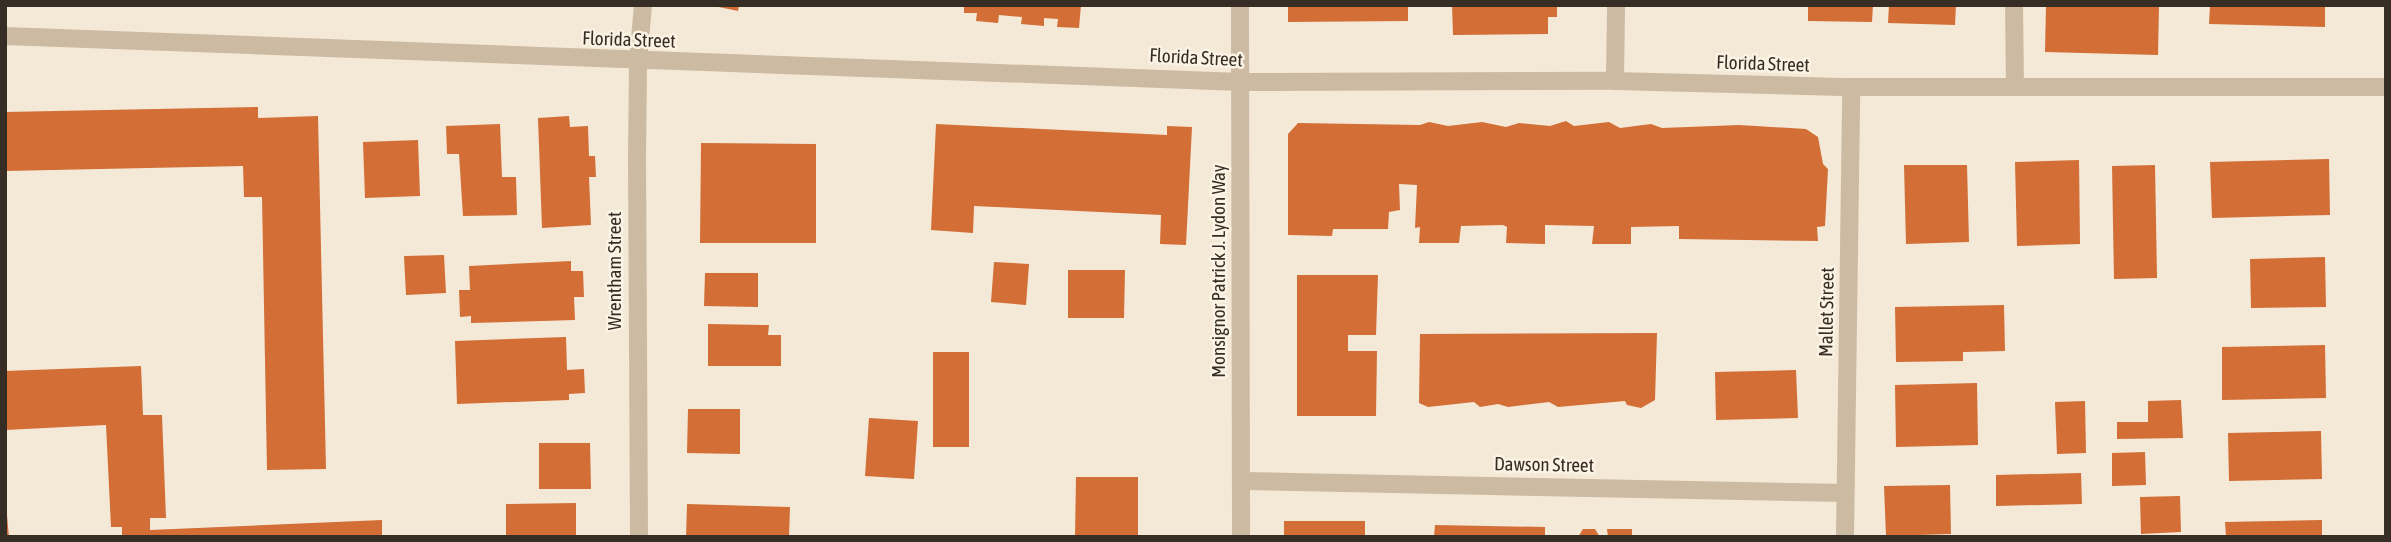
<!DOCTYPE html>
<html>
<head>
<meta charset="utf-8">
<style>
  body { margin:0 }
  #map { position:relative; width:2391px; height:542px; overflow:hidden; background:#f4e9d7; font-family:"Asap Condensed",sans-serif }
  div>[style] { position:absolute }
  .building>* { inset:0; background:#d26e36 }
  .minor>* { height:18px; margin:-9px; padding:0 9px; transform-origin:9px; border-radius:9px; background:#cdbaa2 }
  span { translate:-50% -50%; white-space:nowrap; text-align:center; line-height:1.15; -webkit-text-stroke:5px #fbf3e4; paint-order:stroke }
  .street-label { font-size:19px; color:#362d25 }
  .frame { position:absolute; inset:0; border:7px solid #362d25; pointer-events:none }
</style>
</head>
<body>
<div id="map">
  <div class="building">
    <div style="clip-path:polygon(709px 5px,739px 5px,738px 11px)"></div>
    <div style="clip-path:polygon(964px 5px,1081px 5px,1079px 28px,1057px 27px,1058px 19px,1044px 18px,1044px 26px,1021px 24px,1022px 17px,999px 15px,998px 23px,976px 21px,977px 13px,964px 13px)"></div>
    <div style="clip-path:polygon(1288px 5px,1408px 5px,1408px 21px,1288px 22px)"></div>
    <div style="clip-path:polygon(1452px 5px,1557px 5px,1557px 17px,1548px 17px,1548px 34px,1453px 35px)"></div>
    <div style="clip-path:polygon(1808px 5px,1873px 5px,1872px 22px,1808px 21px)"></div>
    <div style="clip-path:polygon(1889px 5px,1956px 5px,1955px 25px,1888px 23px)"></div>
    <div style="clip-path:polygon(2046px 5px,2159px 5px,2158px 55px,2045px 52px)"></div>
    <div style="clip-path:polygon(2210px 5px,2325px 5px,2325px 27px,2209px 24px)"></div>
    <div style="clip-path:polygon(258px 107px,258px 118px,318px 116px,326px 469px,267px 470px,262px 197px,244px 197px,243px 166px,5px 171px,5px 112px)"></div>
    <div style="clip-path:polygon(569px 116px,570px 127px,588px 126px,589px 156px,595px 156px,596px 177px,589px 177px,591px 225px,542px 228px,538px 118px)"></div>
    <div style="clip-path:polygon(1566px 121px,1574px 126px,1609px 122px,1620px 128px,1651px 124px,1662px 128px,1739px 125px,1806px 129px,1818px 137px,1823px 164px,1828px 169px,1825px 226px,1817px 227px,1818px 241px,1679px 239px,1679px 226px,1631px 227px,1631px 244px,1592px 244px,1594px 226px,1545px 225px,1545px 244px,1506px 243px,1507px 227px,1503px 225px,1461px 226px,1459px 243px,1419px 243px,1420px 227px,1415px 228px,1417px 185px,1399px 184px,1400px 210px,1389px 212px,1388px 229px,1333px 229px,1332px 236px,1288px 235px,1288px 134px,1298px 123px,1420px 125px,1429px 122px,1448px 126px,1482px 122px,1506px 127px,1519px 123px,1550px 126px)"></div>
    <div style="clip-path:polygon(500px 124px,502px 177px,516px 177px,517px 215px,463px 216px,459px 154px,447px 154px,446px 126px)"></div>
    <div style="clip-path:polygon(936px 124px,1167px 135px,1167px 126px,1192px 127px,1186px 245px,1160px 244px,1161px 215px,974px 206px,973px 233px,931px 230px)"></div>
    <div style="clip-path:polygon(418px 140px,420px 196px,365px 198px,363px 142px)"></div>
    <div style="clip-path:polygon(701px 143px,816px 144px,816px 243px,700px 243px)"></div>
    <div style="clip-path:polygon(2329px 159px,2330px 215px,2212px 218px,2210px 162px)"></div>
    <div style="clip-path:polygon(2079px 160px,2080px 244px,2017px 246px,2015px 162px)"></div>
    <div style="clip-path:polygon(1904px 165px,1967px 165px,1969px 242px,1906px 244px)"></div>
    <div style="clip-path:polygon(2155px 165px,2157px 278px,2114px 279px,2112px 166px)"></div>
    <div style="clip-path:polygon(444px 255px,446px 293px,406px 295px,404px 256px)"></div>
    <div style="clip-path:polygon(2325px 257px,2326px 307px,2251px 308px,2250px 259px)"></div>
    <div style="clip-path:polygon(571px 261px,571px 271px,583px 271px,584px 297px,574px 297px,575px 320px,471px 323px,471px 316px,460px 317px,459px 290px,470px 290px,469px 266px)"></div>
    <div style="clip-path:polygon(994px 262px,1029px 264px,1026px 305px,991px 302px)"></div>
    <div style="clip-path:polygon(1068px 270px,1125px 270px,1124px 318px,1068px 318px)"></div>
    <div style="clip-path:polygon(705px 273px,758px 273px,758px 307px,704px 306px)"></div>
    <div style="clip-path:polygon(1297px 275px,1378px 275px,1376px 335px,1348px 335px,1348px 351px,1377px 351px,1376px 416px,1297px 416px)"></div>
    <div style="clip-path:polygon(2004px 305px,2005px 351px,1963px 352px,1963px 361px,1896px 362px,1895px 307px)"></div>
    <div style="clip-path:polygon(708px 324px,769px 325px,768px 335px,781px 335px,781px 366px,708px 366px)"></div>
    <div style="clip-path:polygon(1657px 333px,1655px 400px,1641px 408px,1627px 405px,1625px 401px,1558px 407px,1549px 402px,1508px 407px,1498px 404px,1480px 407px,1474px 402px,1428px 407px,1419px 403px,1420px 334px)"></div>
    <div style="clip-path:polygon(566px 337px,567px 370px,584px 369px,585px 393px,569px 394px,569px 400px,457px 404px,455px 341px)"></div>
    <div style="clip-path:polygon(2325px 345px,2326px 398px,2222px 400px,2222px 347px)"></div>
    <div style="clip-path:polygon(933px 352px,969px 352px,969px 447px,933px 447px)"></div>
    <div style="clip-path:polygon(141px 366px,143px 415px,162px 415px,166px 518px,150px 518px,150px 530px,382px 520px,382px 537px,122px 537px,122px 527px,111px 527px,106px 425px,5px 430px,5px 371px)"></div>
    <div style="clip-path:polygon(1796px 370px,1798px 418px,1716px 420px,1715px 372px)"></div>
    <div style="clip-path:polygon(1977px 383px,1978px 445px,1896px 447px,1895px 385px)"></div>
    <div style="clip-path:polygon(2181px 400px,2183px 438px,2117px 439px,2117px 422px,2148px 422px,2148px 401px)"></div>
    <div style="clip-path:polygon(2085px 401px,2086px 453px,2057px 454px,2055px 402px)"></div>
    <div style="clip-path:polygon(688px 409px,740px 409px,740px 454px,687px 453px)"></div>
    <div style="clip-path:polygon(869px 418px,918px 421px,914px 479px,865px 476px)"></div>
    <div style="clip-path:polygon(2321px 431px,2322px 479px,2229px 481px,2228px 433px)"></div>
    <div style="clip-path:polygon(539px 443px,590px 443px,591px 489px,539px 489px)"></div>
    <div style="clip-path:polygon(2145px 452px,2146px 485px,2112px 486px,2112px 453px)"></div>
    <div style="clip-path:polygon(2081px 473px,2082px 504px,1996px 506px,1996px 475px)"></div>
    <div style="clip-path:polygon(1076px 477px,1138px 477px,1138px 537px,1075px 537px)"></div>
    <div style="clip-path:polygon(1950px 485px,1951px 534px,1886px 536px,1884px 486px)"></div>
    <div style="clip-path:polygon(2180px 496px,2181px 532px,2141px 534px,2140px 497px)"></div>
    <div style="clip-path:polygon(576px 503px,576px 537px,506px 537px,506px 504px)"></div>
    <div style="clip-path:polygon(687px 504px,790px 507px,789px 537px,686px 537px)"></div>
    <div style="clip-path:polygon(5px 515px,7px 515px,9px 537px,5px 537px)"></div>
    <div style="clip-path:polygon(2322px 520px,2322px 537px,2226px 537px,2225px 522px)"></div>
    <div style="clip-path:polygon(1284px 521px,1365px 521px,1365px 537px,1284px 537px)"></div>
    <div style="clip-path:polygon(1435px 525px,1545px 527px,1545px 537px,1434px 537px)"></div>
    <div style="clip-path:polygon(1583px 529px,1595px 529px,1600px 537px,1578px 537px)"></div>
    <div style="clip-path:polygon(1607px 529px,1632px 529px,1632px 537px,1608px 537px)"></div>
  </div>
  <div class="minor">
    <div style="left:1240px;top:5px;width:532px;rotate:89.89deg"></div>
    <div style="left:2014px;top:5px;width:81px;rotate:89.3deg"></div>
    <div style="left:5px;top:36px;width:1236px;rotate:2.13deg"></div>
    <div style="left:1240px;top:82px;width:375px;rotate:-0.2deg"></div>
    <div style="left:1615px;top:81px;width:236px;rotate:1.5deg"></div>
    <div style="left:1851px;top:87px;width:535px"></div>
    <div style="left:1615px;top:81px;width:76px;rotate:-89.2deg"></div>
    <div style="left:1241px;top:481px;width:604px;rotate:1.14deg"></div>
    <div style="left:639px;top:537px;width:377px;rotate:-90.3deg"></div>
    <div style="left:637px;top:160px;width:99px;rotate:-89.4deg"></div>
    <div style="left:638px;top:61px;width:56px;rotate:-84.9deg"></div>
    <div style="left:1845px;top:537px;width:450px;rotate:-89.2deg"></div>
  </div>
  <div class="street-label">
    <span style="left:629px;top:40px;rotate:2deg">Florida Street</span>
    <span style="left:1196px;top:58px;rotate:3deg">Florida Street</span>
    <span style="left:1763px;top:64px;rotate:2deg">Florida Street</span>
    <span style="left:615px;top:271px;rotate:-90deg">Wrentham Street</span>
    <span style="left:1219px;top:271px;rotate:-90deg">Monsignor Patrick J. Lydon Way</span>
    <span style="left:1827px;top:312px;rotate:-89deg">Mallet Street</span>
    <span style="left:1544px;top:465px;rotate:1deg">Dawson Street</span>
  </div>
  <div class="frame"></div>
</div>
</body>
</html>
